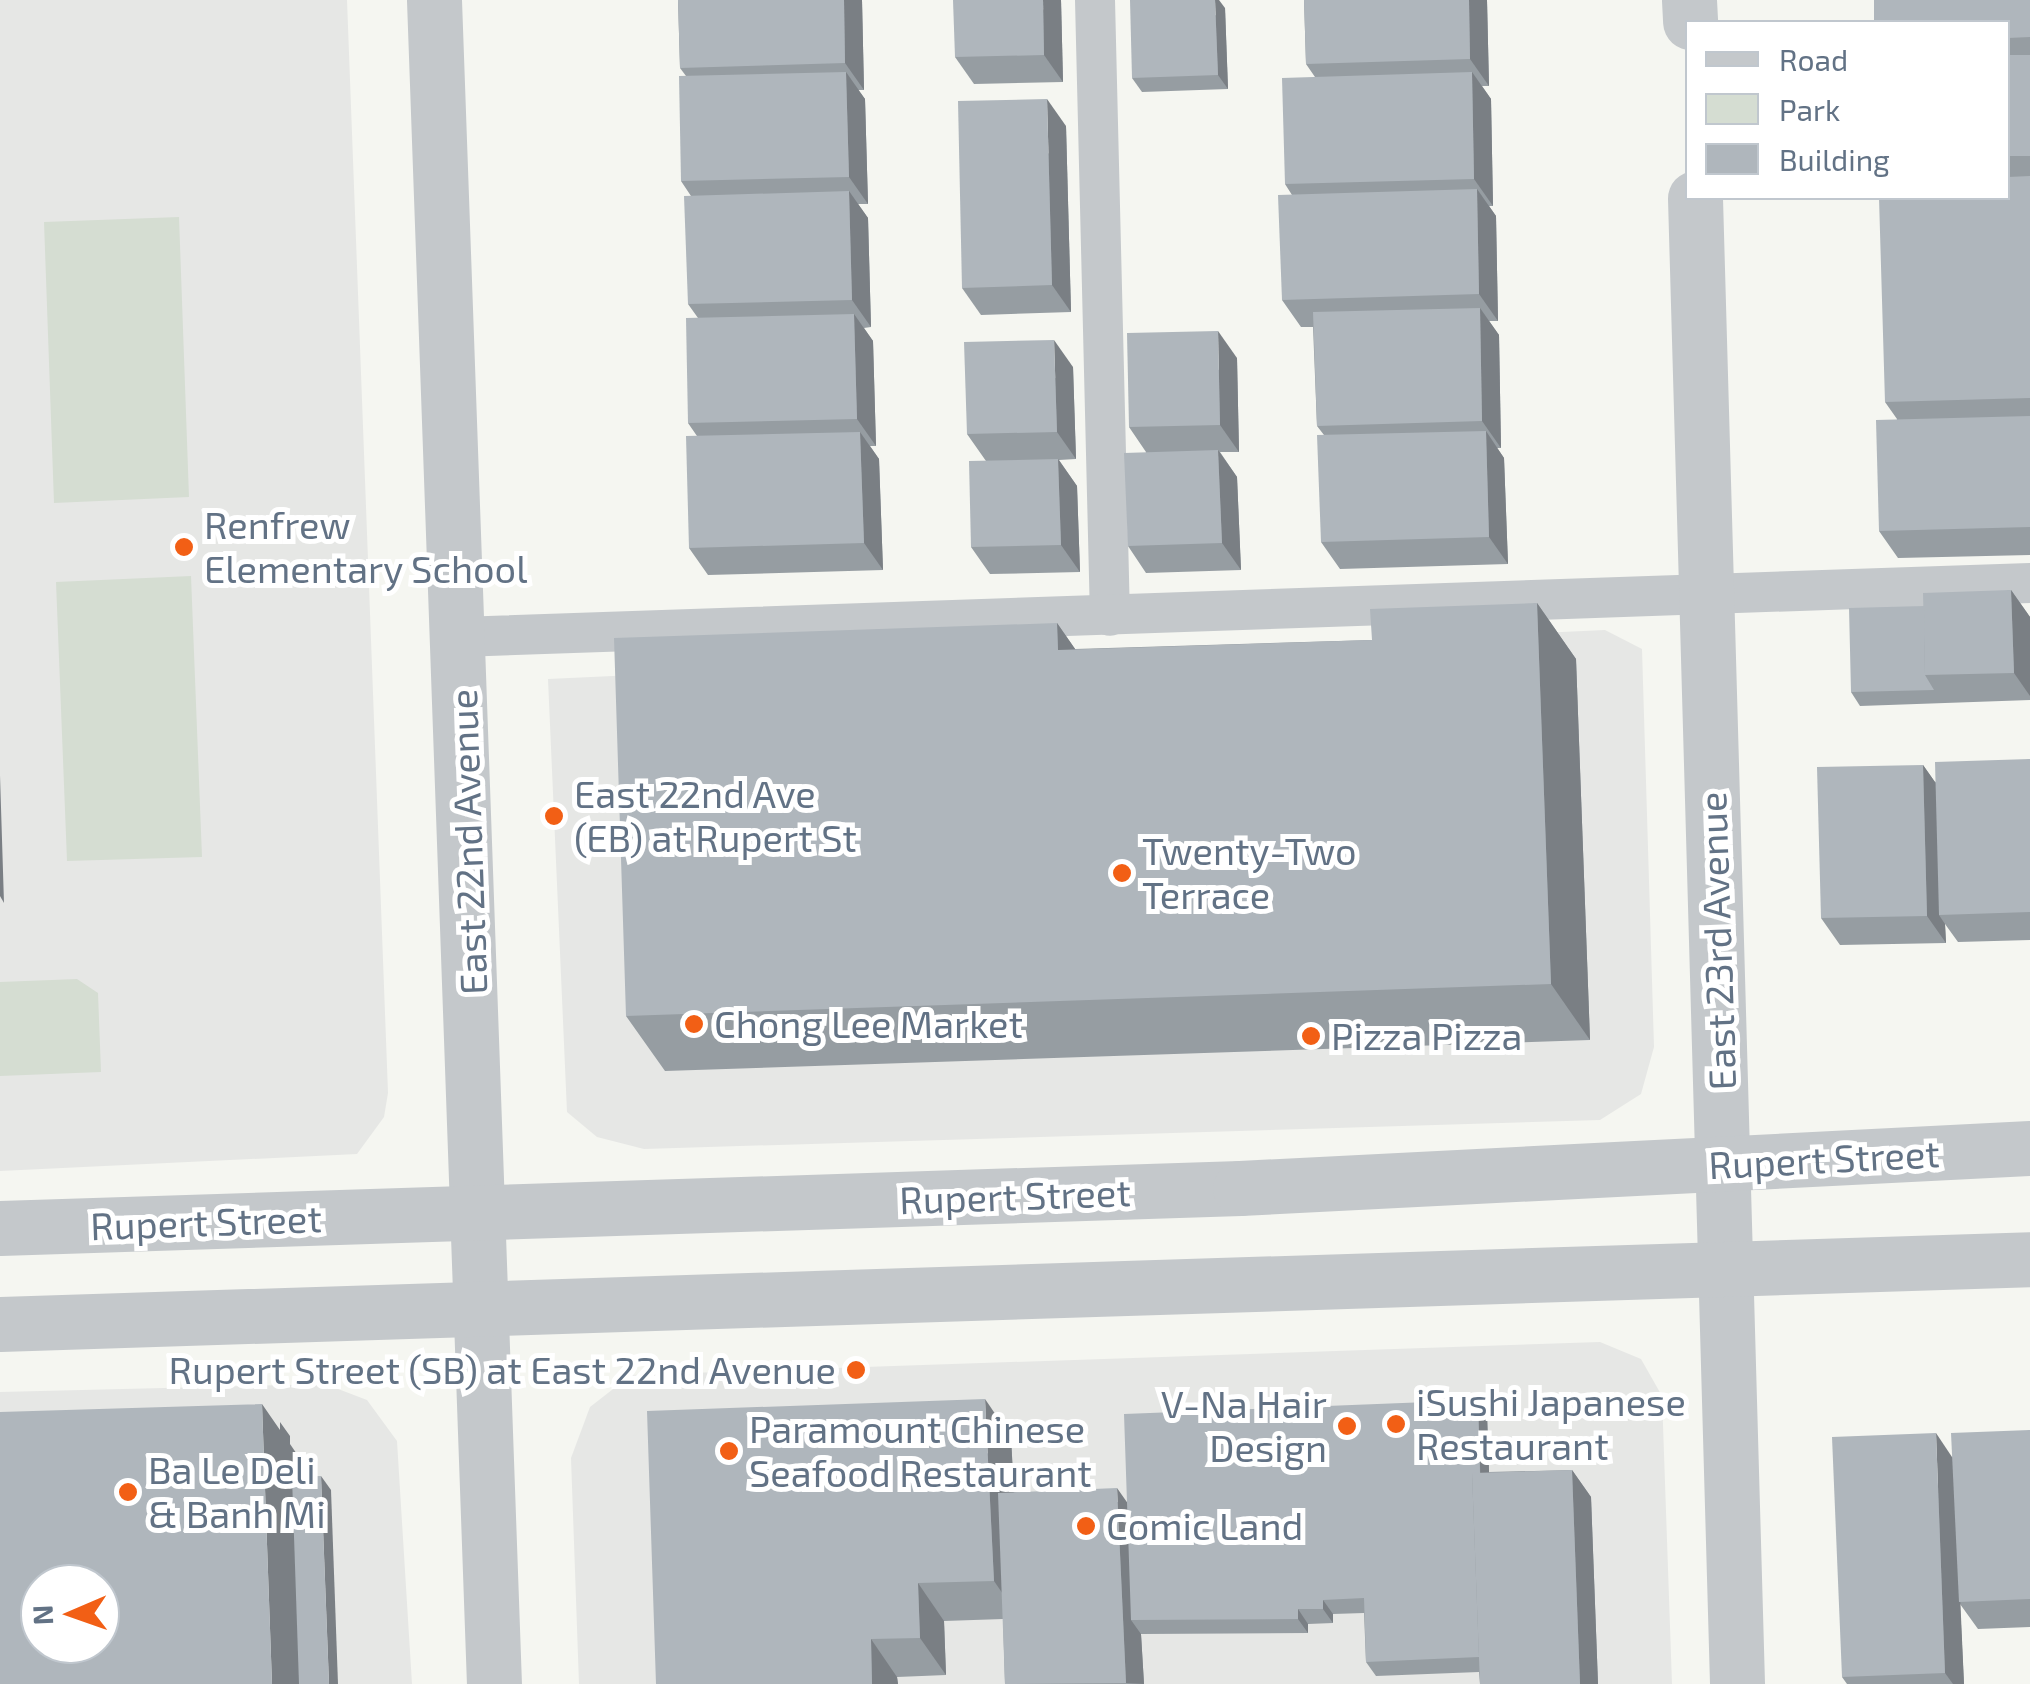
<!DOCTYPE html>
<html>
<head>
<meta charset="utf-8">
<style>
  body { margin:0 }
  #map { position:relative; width:2030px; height:1684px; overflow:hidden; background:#f5f6f1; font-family:"Exo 2",sans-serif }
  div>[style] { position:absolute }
  .built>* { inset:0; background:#e6e7e5 }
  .green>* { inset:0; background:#d5ddd2 }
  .service>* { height:40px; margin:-20px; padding:0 20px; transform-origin:20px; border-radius:20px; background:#c4c8cb }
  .minor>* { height:55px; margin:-27.5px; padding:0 27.5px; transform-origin:27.5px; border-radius:27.5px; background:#c4c8cb }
  .tertiary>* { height:55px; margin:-27.5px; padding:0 27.5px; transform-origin:27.5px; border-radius:27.5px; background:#c4c8cb }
  .wall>* { inset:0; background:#969da2 }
  .shaded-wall>* { inset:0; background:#7a7f84 }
  .building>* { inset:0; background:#afb6bc }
  .dots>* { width:28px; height:28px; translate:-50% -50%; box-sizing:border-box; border:5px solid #fff; border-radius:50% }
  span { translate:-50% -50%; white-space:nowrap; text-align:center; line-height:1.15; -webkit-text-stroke:10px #fff; paint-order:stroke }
  .poi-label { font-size:38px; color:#627285 }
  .left { translate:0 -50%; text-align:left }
  .right { translate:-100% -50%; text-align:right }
  .street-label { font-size:38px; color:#627285 }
  .legend { position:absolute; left:1685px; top:20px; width:325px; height:180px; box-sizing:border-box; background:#fff; border:2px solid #c0c7ce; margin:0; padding:12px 18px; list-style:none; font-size:30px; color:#627285 }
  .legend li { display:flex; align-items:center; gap:20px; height:50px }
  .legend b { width:50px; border:2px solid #c0c7ce }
  .north { position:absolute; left:20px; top:1564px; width:100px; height:100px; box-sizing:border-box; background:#fff; border:2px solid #c0c7ce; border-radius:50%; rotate:268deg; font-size:28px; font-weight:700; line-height:40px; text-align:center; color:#627285 }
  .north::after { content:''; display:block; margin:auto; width:35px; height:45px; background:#f25f15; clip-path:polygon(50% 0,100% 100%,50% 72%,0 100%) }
</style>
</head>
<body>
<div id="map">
  <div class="built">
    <div style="clip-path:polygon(0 0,347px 0,388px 1093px,384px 1117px,357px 1154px,0 1171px)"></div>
    <div style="clip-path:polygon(1605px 630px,1642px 649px,1654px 1047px,1641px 1094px,1600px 1120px,644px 1149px,597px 1137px,567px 1112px,548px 679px)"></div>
    <div style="clip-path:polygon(1600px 1342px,1641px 1359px,1662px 1396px,1672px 1684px,579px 1684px,571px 1458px,590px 1407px,631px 1375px)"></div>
    <div style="clip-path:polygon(evenodd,325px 1384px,367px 1400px,397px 1441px,412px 1684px,0 1684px,0 1392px,325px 1384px,40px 1584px,100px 1584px,100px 1644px,40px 1644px,40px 1584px)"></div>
  </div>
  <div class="green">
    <div style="clip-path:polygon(179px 217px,189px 497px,54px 503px,44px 222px)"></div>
    <div style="clip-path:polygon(191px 576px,202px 857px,67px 861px,56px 582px)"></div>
    <div style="clip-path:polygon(77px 979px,98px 993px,101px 1072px,0 1076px,0 982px)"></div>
  </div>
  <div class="service">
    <div style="left:1095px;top:0;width:616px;rotate:88.61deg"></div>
    <div style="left:459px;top:637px;width:1572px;rotate:-1.97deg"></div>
  </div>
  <div class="minor">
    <div style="left:1689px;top:0;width:22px;rotate:87deg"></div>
    <div style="left:1695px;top:198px;width:1487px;rotate:88.38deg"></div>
  </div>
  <div class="tertiary">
    <div style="left:434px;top:0;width:1685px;rotate:87.96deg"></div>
    <div style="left:0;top:1228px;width:1241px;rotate:-1.85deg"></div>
    <div style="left:1240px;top:1188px;width:791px;rotate:-2.9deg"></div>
    <div style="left:0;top:1324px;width:2031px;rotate:-1.83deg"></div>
  </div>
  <div class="wall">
    <div style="clip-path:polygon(678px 0,862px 0,864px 90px,858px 90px,865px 99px,868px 204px,858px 204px,868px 218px,871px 327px,864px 328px,873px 341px,876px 446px,870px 446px,879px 459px,883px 570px,708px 575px,689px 548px,697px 436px,688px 423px,698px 318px,688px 304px,691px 196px,681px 181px,686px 76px,680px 68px)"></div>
    <div style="clip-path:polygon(1061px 0,1063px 82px,974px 84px,955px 57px)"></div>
    <div style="clip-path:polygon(1304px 0,1487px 0,1489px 86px,1482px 86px,1491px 99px,1493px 206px,1489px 206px,1496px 216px,1498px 321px,1489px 321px,1499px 335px,1501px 448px,1497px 448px,1504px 458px,1508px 564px,1340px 569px,1321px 542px,1324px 435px,1317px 426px,1313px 327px,1301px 327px,1282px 300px,1292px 195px,1285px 184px,1315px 77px,1306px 64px)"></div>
    <div style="clip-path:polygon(2030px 0,2030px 555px,1898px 558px,1879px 531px,1897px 419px,1885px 402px,2008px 198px,2008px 22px)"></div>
    <div style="clip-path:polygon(1225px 8px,1228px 89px,1142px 92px,1132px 78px)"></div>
    <div style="clip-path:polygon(1066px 126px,1071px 312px,981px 315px,962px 288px)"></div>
    <div style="clip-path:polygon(1237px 358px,1239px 452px,1220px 452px,1237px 477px,1241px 570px,1146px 573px,1128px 546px,1146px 452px,1129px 427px)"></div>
    <div style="clip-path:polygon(1073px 367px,1076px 459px,1059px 460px,1077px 486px,1080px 572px,990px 574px,971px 547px,986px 461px,967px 434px)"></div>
    <div style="clip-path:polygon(2011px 590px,2030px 617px,2030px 700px,1860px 706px,1851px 692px,1924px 606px)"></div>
    <div style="clip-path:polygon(1537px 603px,1576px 659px,1590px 1040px,665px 1071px,626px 1016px,1057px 623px,1075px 649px,1372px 640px)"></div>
    <div style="clip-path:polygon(2030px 759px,2030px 940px,1958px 942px,1945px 924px,1946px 943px,1840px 945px,1821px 918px,1923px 765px,1935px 782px)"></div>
    <div style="clip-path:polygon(1487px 1414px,1489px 1472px,1572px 1470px,1591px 1497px,1598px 1684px,1480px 1684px,1479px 1672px,1376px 1676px,1366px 1662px,1364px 1613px,1333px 1614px,1333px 1623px,1308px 1624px,1308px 1633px,1141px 1634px,1144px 1684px,1005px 1684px,1003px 1619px,944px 1621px,946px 1675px,897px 1677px,898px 1684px,656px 1684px,1011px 1437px,1014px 1492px,1127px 1503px)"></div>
    <div style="clip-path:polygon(2030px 1430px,2030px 1627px,1978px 1629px,1960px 1604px,1964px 1684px,1847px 1684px,1842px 1677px,1952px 1457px)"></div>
  </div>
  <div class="shaded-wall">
    <div style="clip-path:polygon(844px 0,862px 0,864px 90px,845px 63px)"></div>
    <div style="clip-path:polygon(1043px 0,1061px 0,1063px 82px,1044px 55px)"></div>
    <div style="clip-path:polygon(1215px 0,1219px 0,1225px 8px,1228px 89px,1218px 75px)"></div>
    <div style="clip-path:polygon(1469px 0,1487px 0,1489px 86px,1470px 59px)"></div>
    <div style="clip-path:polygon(846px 72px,865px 99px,868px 204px,849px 177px)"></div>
    <div style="clip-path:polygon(1472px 72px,1491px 99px,1493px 206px,1474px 179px)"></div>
    <div style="clip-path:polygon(1047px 99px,1066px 126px,1071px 312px,1052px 285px)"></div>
    <div style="clip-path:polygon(1477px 189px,1496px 216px,1498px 321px,1479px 294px)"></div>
    <div style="clip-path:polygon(849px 191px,868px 218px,871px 327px,852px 300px)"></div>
    <div style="clip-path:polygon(1480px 308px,1499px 335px,1501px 448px,1482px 421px)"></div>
    <div style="clip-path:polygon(854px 314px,873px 341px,876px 446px,857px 419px)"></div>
    <div style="clip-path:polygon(1218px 331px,1237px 358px,1239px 452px,1220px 425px)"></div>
    <div style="clip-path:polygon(1054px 340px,1073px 367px,1076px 459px,1057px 432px)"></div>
    <div style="clip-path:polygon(1486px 431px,1504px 458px,1508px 564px,1489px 537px)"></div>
    <div style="clip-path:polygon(860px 432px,879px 459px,883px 570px,864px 543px)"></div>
    <div style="clip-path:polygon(1218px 450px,1237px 477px,1241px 570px,1222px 543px)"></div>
    <div style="clip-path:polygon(1058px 459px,1077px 486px,1080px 572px,1061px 545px)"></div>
    <div style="clip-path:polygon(2011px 590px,2030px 617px,2030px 696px,2014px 673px)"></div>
    <div style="clip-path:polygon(1537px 603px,1576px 659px,1590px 1040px,1551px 984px)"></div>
    <div style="clip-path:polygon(1057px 623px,1096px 679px,1058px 650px)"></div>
    <div style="clip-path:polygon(1923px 765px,1942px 792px,1939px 915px,1945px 924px,1946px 943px,1927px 916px)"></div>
    <div style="clip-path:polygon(0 776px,4px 903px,0 896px)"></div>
    <div style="clip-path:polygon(985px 1399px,1011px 1437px,1020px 1619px,994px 1581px)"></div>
    <div style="clip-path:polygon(1478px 1400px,1487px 1414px,1496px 1671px,1486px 1657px)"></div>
    <div style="clip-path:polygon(262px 1404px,280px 1430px,280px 1422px,290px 1436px,290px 1444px,301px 1460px,309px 1684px,272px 1684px)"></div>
    <div style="clip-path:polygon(1936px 1433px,1954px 1460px,1964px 1684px,1953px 1684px,1945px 1673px)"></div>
    <div style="clip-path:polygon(1572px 1470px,1591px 1497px,1598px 1684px,1580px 1684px)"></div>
    <div style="clip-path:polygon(321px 1476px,331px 1490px,338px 1684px,329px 1684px)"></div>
    <div style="clip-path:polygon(1117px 1488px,1136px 1515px,1131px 1620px,1141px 1634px,1144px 1684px,1126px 1683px)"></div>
    <div style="clip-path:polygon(918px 1583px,944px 1621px,946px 1675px,920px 1638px)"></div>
    <div style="clip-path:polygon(1323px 1600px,1333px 1614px,1333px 1623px,1323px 1609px)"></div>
    <div style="clip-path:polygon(1298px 1609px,1308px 1624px,1308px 1633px,1298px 1619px)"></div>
    <div style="clip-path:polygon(871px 1639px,897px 1677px,898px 1684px,872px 1684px)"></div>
  </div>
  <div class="building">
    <div style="clip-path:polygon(678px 0,844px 0,845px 63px,680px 68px)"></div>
    <div style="clip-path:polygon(953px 0,1043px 0,1044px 55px,955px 57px)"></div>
    <div style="clip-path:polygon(1130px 0,1215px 0,1218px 75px,1132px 78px)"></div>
    <div style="clip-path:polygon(1304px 0,1469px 0,1470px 59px,1306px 64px)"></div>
    <div style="clip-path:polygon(1874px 0,2030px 0,2030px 37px,2008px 38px,2008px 22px,1874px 22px)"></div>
    <div style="clip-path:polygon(2008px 55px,2030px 55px,2030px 156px,2008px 156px)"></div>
    <div style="clip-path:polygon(846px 72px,849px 177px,681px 181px,679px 76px)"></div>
    <div style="clip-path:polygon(1472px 72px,1474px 179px,1285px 184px,1282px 78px)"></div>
    <div style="clip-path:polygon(1047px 99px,1052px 285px,962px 288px,958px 101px)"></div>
    <div style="clip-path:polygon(2030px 176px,2030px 398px,1885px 402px,1879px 198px,2008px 198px,2008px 177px)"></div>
    <div style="clip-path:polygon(1477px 189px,1479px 294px,1282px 300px,1278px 195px)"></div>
    <div style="clip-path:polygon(849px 191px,852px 300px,688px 304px,684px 196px)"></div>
    <div style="clip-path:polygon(1480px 308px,1482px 421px,1317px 426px,1313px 312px)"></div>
    <div style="clip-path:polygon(854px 314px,857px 419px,688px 423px,686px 318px)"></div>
    <div style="clip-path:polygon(1218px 331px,1220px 425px,1129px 427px,1127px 333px)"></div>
    <div style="clip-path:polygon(1054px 340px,1057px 432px,967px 434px,964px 342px)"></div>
    <div style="clip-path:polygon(2030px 416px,2030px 527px,1879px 531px,1876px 420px)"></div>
    <div style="clip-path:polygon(1486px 431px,1489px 537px,1321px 542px,1317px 435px)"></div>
    <div style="clip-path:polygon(860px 432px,864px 543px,689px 548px,686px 436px)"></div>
    <div style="clip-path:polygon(1218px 450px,1222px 543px,1128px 546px,1124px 453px)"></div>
    <div style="clip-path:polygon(1058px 459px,1061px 545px,971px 547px,969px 461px)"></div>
    <div style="clip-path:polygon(2011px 590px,2014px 673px,1925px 675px,1923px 593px)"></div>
    <div style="clip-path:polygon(1537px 603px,1551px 984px,626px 1016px,614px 638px,1057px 623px,1058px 650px,1372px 640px,1370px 609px)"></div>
    <div style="clip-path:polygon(1924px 606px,1925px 675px,1934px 690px,1851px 692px,1849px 608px)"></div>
    <div style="clip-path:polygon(2030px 759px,2030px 912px,1939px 915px,1935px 762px)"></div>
    <div style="clip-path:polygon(1923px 765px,1927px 916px,1821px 918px,1817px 767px)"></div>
    <div style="clip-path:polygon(985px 1399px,994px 1581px,918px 1583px,920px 1638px,871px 1639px,872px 1684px,656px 1684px,647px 1411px)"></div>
    <div style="clip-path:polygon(1478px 1400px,1480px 1473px,1472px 1473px,1479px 1657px,1366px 1662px,1364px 1598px,1323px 1600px,1323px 1609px,1298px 1609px,1298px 1619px,1131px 1620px,1124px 1414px)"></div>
    <div style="clip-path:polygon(evenodd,262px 1404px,272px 1684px,0 1684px,0 1412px,262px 1404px,40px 1584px,100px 1584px,100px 1644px,40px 1644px,40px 1584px)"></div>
    <div style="clip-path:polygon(2030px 1430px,2030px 1599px,1959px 1602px,1951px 1433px)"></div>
    <div style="clip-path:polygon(1936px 1433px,1945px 1673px,1842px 1677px,1832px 1437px)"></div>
    <div style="clip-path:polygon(1572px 1470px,1580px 1684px,1480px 1684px,1472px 1473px)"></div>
    <div style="clip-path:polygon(321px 1476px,329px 1684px,299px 1684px,292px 1477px)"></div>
    <div style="clip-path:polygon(1117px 1488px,1126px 1683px,1005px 1684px,998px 1493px)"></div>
  </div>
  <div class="dots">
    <div style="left:184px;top:547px;background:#f25f15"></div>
    <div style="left:554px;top:816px;background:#f25f15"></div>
    <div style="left:1122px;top:873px;background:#f25f15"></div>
    <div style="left:694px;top:1024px;background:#f25f15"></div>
    <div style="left:1311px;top:1036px;background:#f25f15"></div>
    <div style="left:856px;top:1370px;background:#f25f15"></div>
    <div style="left:1396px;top:1424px;background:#f25f15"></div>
    <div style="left:1347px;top:1426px;background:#f25f15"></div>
    <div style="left:729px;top:1451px;background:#f25f15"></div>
    <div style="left:128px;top:1492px;background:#f25f15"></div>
    <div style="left:1086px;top:1526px;background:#f25f15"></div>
  </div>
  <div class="poi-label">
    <span class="left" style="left:204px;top:547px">Renfrew<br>Elementary School</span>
    <span class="left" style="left:574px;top:816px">East 22nd Ave<br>(EB) at Rupert St</span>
    <span class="left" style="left:1142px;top:873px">Twenty-Two<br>Terrace</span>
    <span class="left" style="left:714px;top:1024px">Chong Lee Market</span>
    <span class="left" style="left:1331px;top:1036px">Pizza Pizza</span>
    <span class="right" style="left:836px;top:1370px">Rupert Street (SB) at East 22nd Avenue</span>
    <span class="left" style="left:1416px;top:1424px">iSushi Japanese<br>Restaurant</span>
    <span class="right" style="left:1327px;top:1426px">V-Na Hair<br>Design</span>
    <span class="left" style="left:749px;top:1451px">Paramount Chinese<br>Seafood Restaurant</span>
    <span class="left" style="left:148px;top:1492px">Ba Le Deli<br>&amp; Banh Mi</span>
    <span class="left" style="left:1106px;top:1526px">Comic Land</span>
  </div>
  <div class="street-label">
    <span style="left:468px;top:842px;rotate:-92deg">East 22nd Avenue</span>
    <span style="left:1717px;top:941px;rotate:-92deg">East 23rd Avenue</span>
    <span style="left:1824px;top:1159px;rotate:-3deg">Rupert Street</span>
    <span style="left:1015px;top:1196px;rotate:-2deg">Rupert Street</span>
    <span style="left:206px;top:1222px;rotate:-2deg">Rupert Street</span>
  </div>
  <ul class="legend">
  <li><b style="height:12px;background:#c4c8cb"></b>Road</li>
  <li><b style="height:28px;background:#d5ddd2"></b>Park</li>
  <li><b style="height:28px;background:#afb6bc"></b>Building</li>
  </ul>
  <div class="north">N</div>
</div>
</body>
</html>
